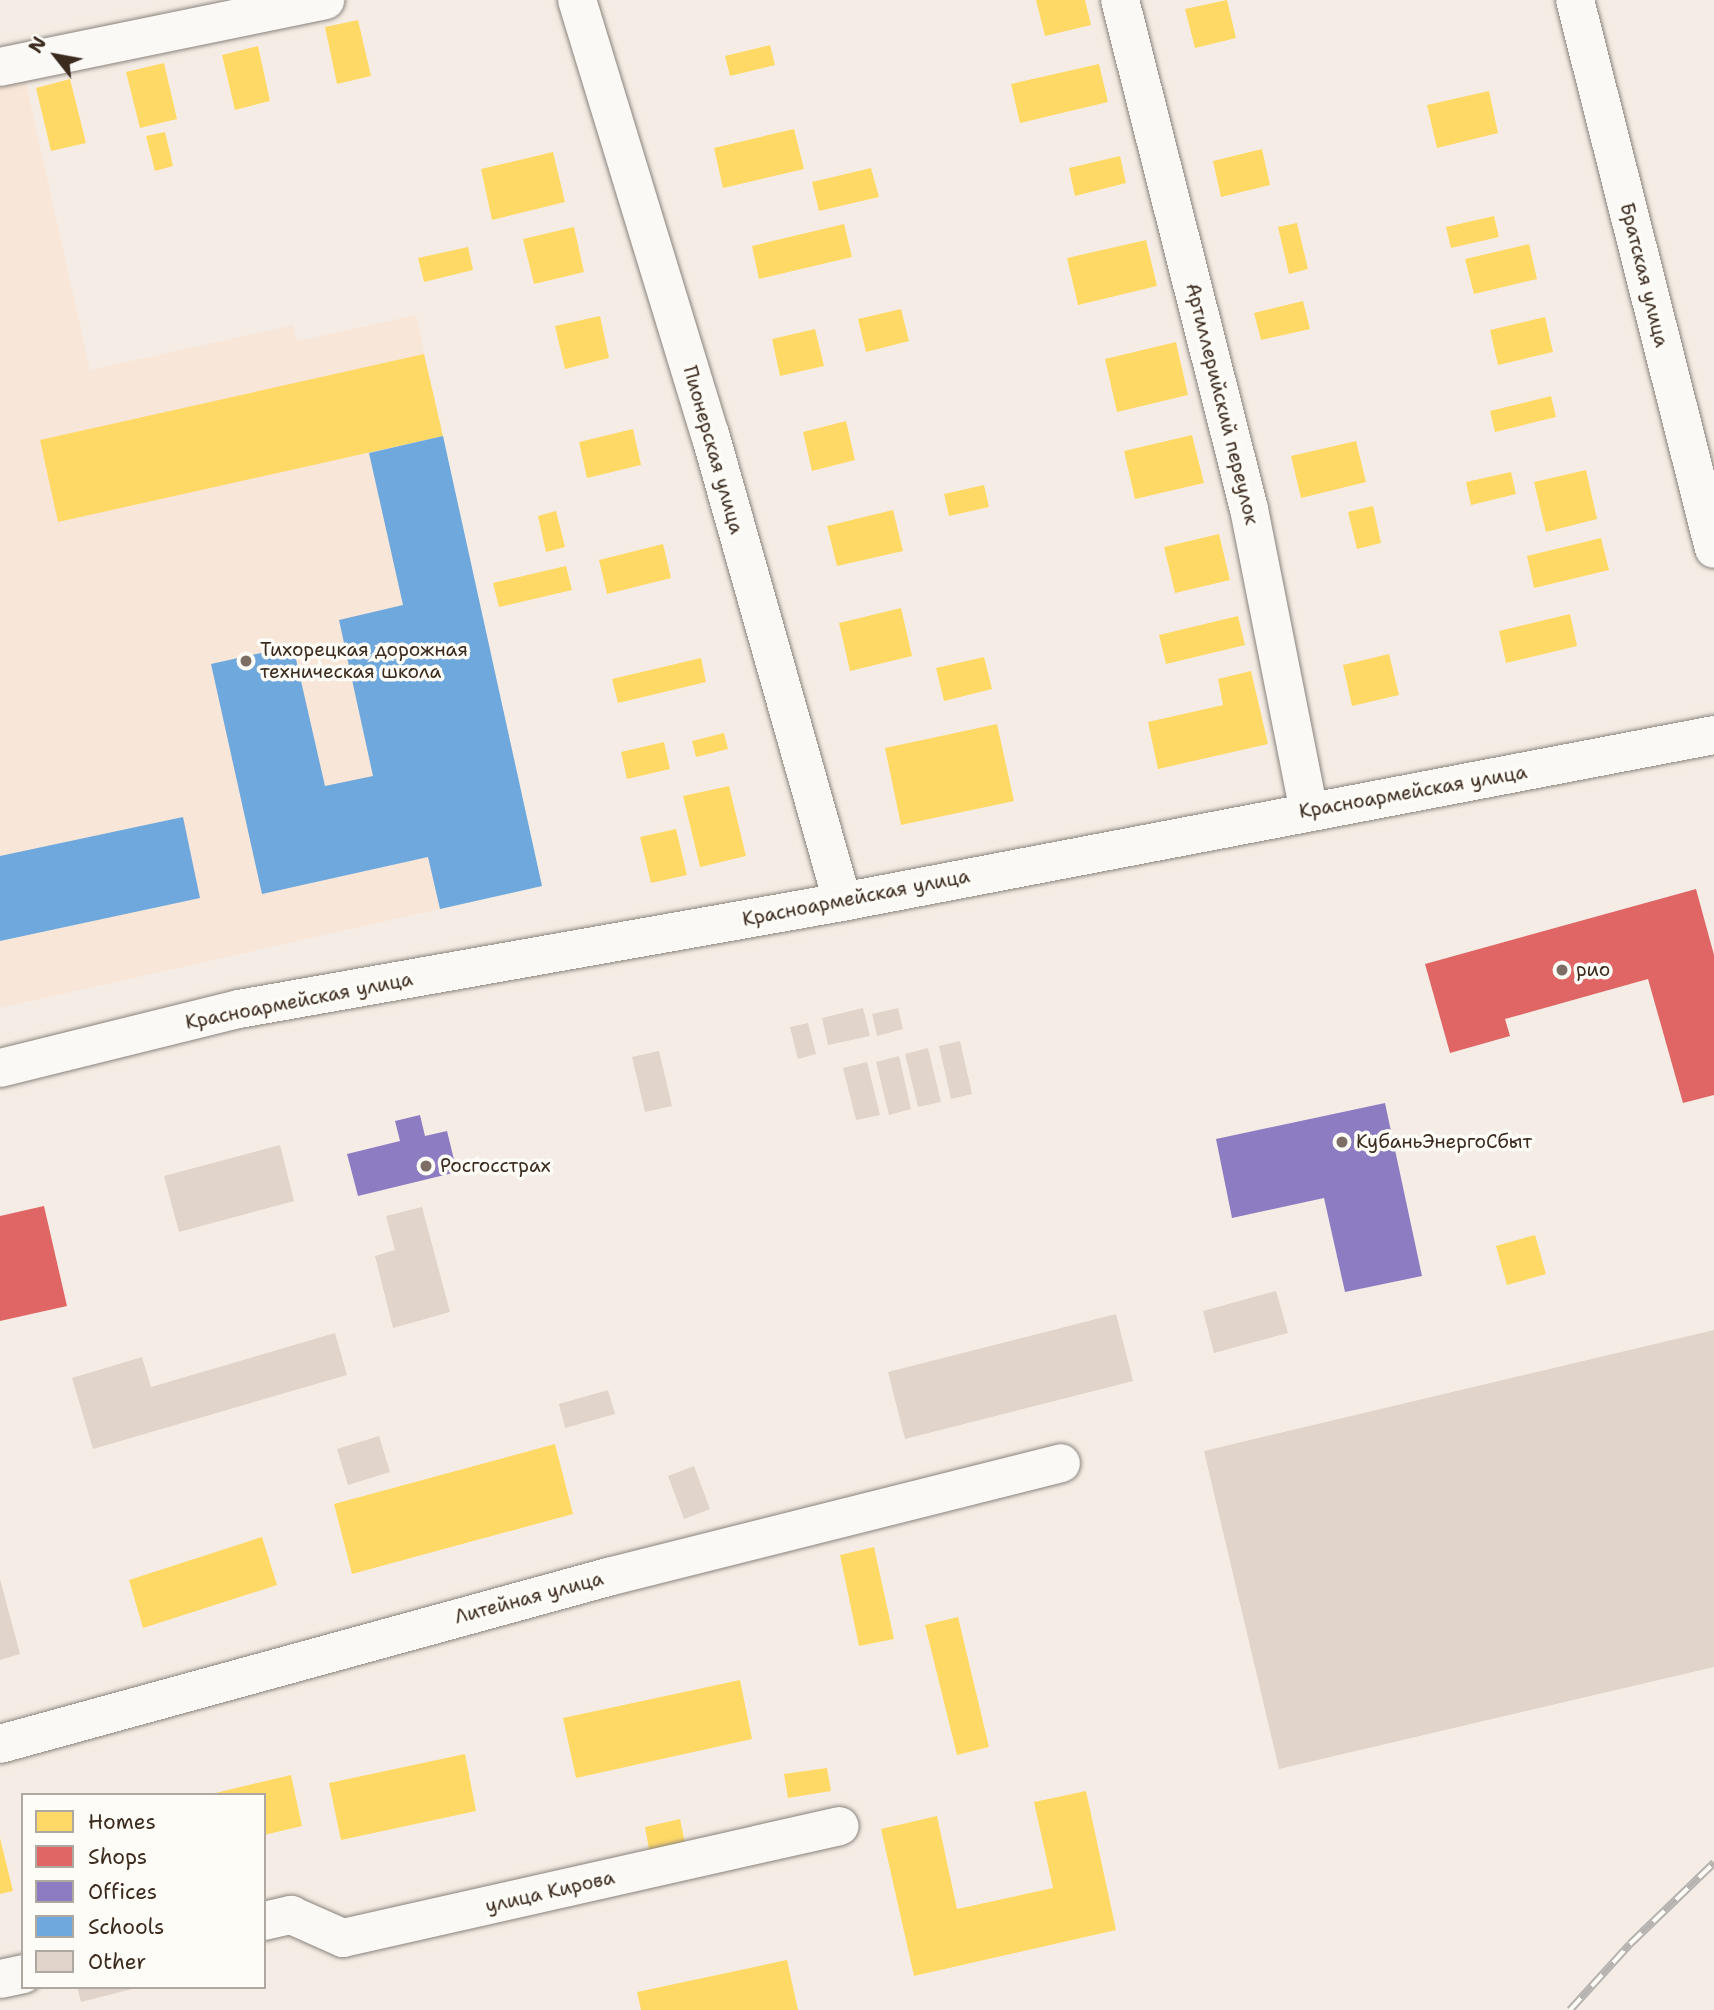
<!DOCTYPE html>
<html>
<head>
<meta charset="utf-8">
<style>
  body { margin:0 }
  #map { position:relative; width:1714px; height:2010px; overflow:hidden; background:#f5ede5; font-family:"Shantell Sans",sans-serif }
  div>[style] { position:absolute }
  .built>* { inset:0; background:#f8e6d8 }
  .homes>* { inset:0; background:#ffd966 }
  .shops>* { inset:0; background:#e06666 }
  .offices>* { inset:0; background:#8e7cc3 }
  .schools>* { inset:0; background:#6fa8dc }
  .building>* { inset:0; background:#e1d4ca }
  .roads { filter:drop-shadow(0 0 2px #8a837c) drop-shadow(0 0 2px #8a837c) }
  .street>* { height:38px; margin:-19px; padding:0 19px; transform-origin:19px; border-radius:19px; background:#faf9f6 }
  .rail>* { height:8px; margin-top:-4px; transform-origin:0; background:repeating-linear-gradient(90deg,#fdfcf7 0 16px,#b5b2af 0 32px); box-sizing:border-box; border-block:2px solid #b5b2af }
  .dots>* { width:19px; height:19px; translate:-50% -50%; box-sizing:border-box; border:4px solid #fdfcf7; border-radius:50% }
  span { translate:-50% -50%; white-space:nowrap; text-align:center; line-height:1.15; -webkit-text-stroke:7px #fdfcf7; paint-order:stroke }
  .street-label { font-size:19px; color:#3b2a1e }
  .poi-label { font-size:19px; color:#3b2a1e }
  .left { translate:0 -50%; text-align:left }
  .legend { position:absolute; left:21px; top:1793px; width:245px; height:196px; box-sizing:border-box; background:#fdfcf7; border:2px solid #afa8a0; margin:0; padding:9px 12px; list-style:none; font-size:21px; color:#3b2a1e }
  .legend li { display:flex; align-items:center; gap:14px; height:35px }
  .legend b { width:35px; border:2px solid #afa8a0 }
  .north { position:absolute; left:21px; top:21px; width:70px; height:70px; -webkit-text-stroke:5px #fdfcf7; paint-order:stroke; rotate:301deg; font-size:19px; font-weight:700; line-height:28px; text-align:center; color:#3b2a1e }
  .north::after { content:''; display:block; margin:auto; width:24px; height:32px; background:#3b2a1e; clip-path:polygon(50% 0,100% 100%,50% 72%,0 100%) }
</style>
</head>
<body>
<div id="map">
  <div class="built">
    <div style="clip-path:polygon(25px 79px,90px 370px,293px 325px,297px 341px,416px 315px,542px 886px,0 1008px,0 85px)"></div>
  </div>
  <div class="homes">
    <div style="clip-path:polygon(1036px 0,1085px 0,1091px 25px,1045px 36px)"></div>
    <div style="clip-path:polygon(1227px 0,1236px 38px,1195px 48px,1185px 9px)"></div>
    <div style="clip-path:polygon(358px 20px,371px 76px,337px 84px,325px 27px)"></div>
    <div style="clip-path:polygon(770px 45px,775px 65px,730px 76px,725px 56px)"></div>
    <div style="clip-path:polygon(258px 46px,270px 101px,235px 110px,222px 55px)"></div>
    <div style="clip-path:polygon(164px 63px,177px 119px,140px 128px,126px 72px)"></div>
    <div style="clip-path:polygon(1099px 64px,1108px 102px,1020px 123px,1011px 84px)"></div>
    <div style="clip-path:polygon(70px 79px,86px 143px,51px 151px,36px 88px)"></div>
    <div style="clip-path:polygon(1489px 91px,1498px 133px,1437px 148px,1427px 105px)"></div>
    <div style="clip-path:polygon(794px 129px,804px 169px,723px 188px,714px 148px)"></div>
    <div style="clip-path:polygon(165px 132px,173px 166px,155px 171px,146px 136px)"></div>
    <div style="clip-path:polygon(1262px 149px,1270px 185px,1221px 197px,1213px 161px)"></div>
    <div style="clip-path:polygon(553px 152px,565px 202px,492px 220px,481px 169px)"></div>
    <div style="clip-path:polygon(1120px 156px,1126px 183px,1075px 196px,1069px 168px)"></div>
    <div style="clip-path:polygon(871px 168px,879px 197px,819px 211px,812px 182px)"></div>
    <div style="clip-path:polygon(1494px 216px,1499px 237px,1451px 248px,1446px 227px)"></div>
    <div style="clip-path:polygon(1297px 223px,1308px 269px,1289px 274px,1278px 227px)"></div>
    <div style="clip-path:polygon(844px 224px,852px 257px,759px 279px,752px 246px)"></div>
    <div style="clip-path:polygon(574px 227px,584px 272px,534px 284px,523px 239px)"></div>
    <div style="clip-path:polygon(1146px 240px,1157px 286px,1078px 305px,1067px 258px)"></div>
    <div style="clip-path:polygon(1529px 244px,1537px 279px,1474px 294px,1465px 259px)"></div>
    <div style="clip-path:polygon(468px 247px,473px 270px,424px 282px,418px 258px)"></div>
    <div style="clip-path:polygon(1303px 301px,1310px 329px,1261px 340px,1254px 313px)"></div>
    <div style="clip-path:polygon(901px 309px,909px 341px,866px 352px,858px 319px)"></div>
    <div style="clip-path:polygon(600px 316px,609px 358px,565px 369px,555px 326px)"></div>
    <div style="clip-path:polygon(1545px 317px,1553px 352px,1498px 365px,1490px 330px)"></div>
    <div style="clip-path:polygon(815px 329px,824px 366px,780px 376px,772px 339px)"></div>
    <div style="clip-path:polygon(1176px 342px,1188px 395px,1117px 412px,1105px 359px)"></div>
    <div style="clip-path:polygon(424px 354px,443px 436px,58px 522px,40px 440px)"></div>
    <div style="clip-path:polygon(1551px 396px,1556px 417px,1495px 432px,1490px 411px)"></div>
    <div style="clip-path:polygon(846px 421px,855px 460px,812px 471px,803px 432px)"></div>
    <div style="clip-path:polygon(633px 429px,641px 465px,587px 478px,579px 442px)"></div>
    <div style="clip-path:polygon(1192px 435px,1204px 483px,1135px 499px,1124px 451px)"></div>
    <div style="clip-path:polygon(1356px 441px,1366px 482px,1301px 498px,1291px 456px)"></div>
    <div style="clip-path:polygon(1586px 470px,1597px 519px,1546px 532px,1534px 482px)"></div>
    <div style="clip-path:polygon(1511px 472px,1516px 494px,1471px 505px,1466px 482px)"></div>
    <div style="clip-path:polygon(984px 485px,989px 507px,949px 516px,944px 494px)"></div>
    <div style="clip-path:polygon(1373px 506px,1381px 543px,1357px 549px,1348px 512px)"></div>
    <div style="clip-path:polygon(893px 510px,903px 551px,837px 566px,827px 526px)"></div>
    <div style="clip-path:polygon(556px 511px,565px 547px,546px 552px,538px 516px)"></div>
    <div style="clip-path:polygon(1219px 534px,1230px 580px,1175px 593px,1164px 547px)"></div>
    <div style="clip-path:polygon(1601px 538px,1609px 570px,1534px 588px,1527px 556px)"></div>
    <div style="clip-path:polygon(663px 544px,671px 578px,607px 594px,599px 560px)"></div>
    <div style="clip-path:polygon(566px 566px,572px 590px,499px 607px,493px 583px)"></div>
    <div style="clip-path:polygon(901px 608px,912px 656px,850px 671px,839px 623px)"></div>
    <div style="clip-path:polygon(1570px 614px,1577px 646px,1506px 663px,1499px 631px)"></div>
    <div style="clip-path:polygon(1238px 616px,1245px 645px,1166px 664px,1159px 635px)"></div>
    <div style="clip-path:polygon(1389px 654px,1399px 695px,1352px 706px,1343px 665px)"></div>
    <div style="clip-path:polygon(984px 657px,992px 689px,944px 701px,936px 668px)"></div>
    <div style="clip-path:polygon(701px 658px,706px 682px,618px 703px,612px 679px)"></div>
    <div style="clip-path:polygon(1251px 671px,1268px 744px,1158px 769px,1148px 722px,1223px 705px,1218px 679px)"></div>
    <div style="clip-path:polygon(997px 724px,1014px 801px,901px 825px,885px 748px)"></div>
    <div style="clip-path:polygon(724px 733px,728px 749px,696px 757px,692px 741px)"></div>
    <div style="clip-path:polygon(664px 742px,670px 769px,627px 779px,621px 752px)"></div>
    <div style="clip-path:polygon(729px 786px,746px 856px,700px 867px,683px 796px)"></div>
    <div style="clip-path:polygon(676px 829px,687px 875px,651px 883px,640px 837px)"></div>
    <div style="clip-path:polygon(1535px 1235px,1546px 1274px,1507px 1285px,1496px 1246px)"></div>
    <div style="clip-path:polygon(555px 1444px,573px 1514px,352px 1574px,334px 1504px)"></div>
    <div style="clip-path:polygon(262px 1537px,277px 1585px,143px 1628px,129px 1580px)"></div>
    <div style="clip-path:polygon(874px 1547px,894px 1639px,859px 1646px,840px 1555px)"></div>
    <div style="clip-path:polygon(958px 1617px,989px 1747px,957px 1755px,925px 1625px)"></div>
    <div style="clip-path:polygon(740px 1680px,752px 1739px,576px 1778px,563px 1718px)"></div>
    <div style="clip-path:polygon(465px 1754px,476px 1811px,341px 1840px,329px 1783px)"></div>
    <div style="clip-path:polygon(827px 1768px,831px 1791px,788px 1798px,784px 1774px)"></div>
    <div style="clip-path:polygon(291px 1775px,302px 1826px,264px 1835px,264px 1795px,207px 1795px)"></div>
    <div style="clip-path:polygon(1086px 1791px,1116px 1930px,914px 1976px,881px 1829px,937px 1816px,957px 1909px,1053px 1888px,1034px 1802px)"></div>
    <div style="clip-path:polygon(680px 1819px,687px 1853px,651px 1860px,645px 1827px)"></div>
    <div style="clip-path:polygon(0 1838px,13px 1891px,0 1894px)"></div>
    <div style="clip-path:polygon(787px 1960px,798px 2010px,641px 2010px,637px 1992px)"></div>
  </div>
  <div class="shops">
    <div style="clip-path:polygon(1696px 889px,1714px 955px,1714px 1095px,1683px 1103px,1648px 979px,1505px 1019px,1510px 1036px,1450px 1053px,1425px 964px)"></div>
    <div style="clip-path:polygon(44px 1206px,67px 1306px,0 1321px,0 1216px)"></div>
  </div>
  <div class="offices">
    <div style="clip-path:polygon(1385px 1103px,1422px 1276px,1345px 1292px,1324px 1198px,1232px 1218px,1216px 1139px)"></div>
    <div style="clip-path:polygon(420px 1115px,425px 1136px,447px 1131px,457px 1172px,358px 1196px,347px 1154px,400px 1141px,395px 1121px)"></div>
  </div>
  <div class="schools">
    <div style="clip-path:polygon(443px 436px,542px 886px,440px 909px,428px 857px,262px 894px,211px 664px,293px 646px,325px 786px,373px 776px,339px 620px,403px 605px,369px 453px)"></div>
    <div style="clip-path:polygon(183px 817px,200px 898px,0 941px,0 856px)"></div>
  </div>
  <div class="building">
    <div style="clip-path:polygon(863px 1008px,870px 1036px,828px 1045px,822px 1018px)"></div>
    <div style="clip-path:polygon(898px 1008px,903px 1029px,877px 1036px,872px 1014px)"></div>
    <div style="clip-path:polygon(808px 1023px,816px 1054px,798px 1059px,790px 1027px)"></div>
    <div style="clip-path:polygon(960px 1041px,972px 1094px,951px 1099px,939px 1046px)"></div>
    <div style="clip-path:polygon(928px 1048px,941px 1102px,918px 1107px,905px 1054px)"></div>
    <div style="clip-path:polygon(659px 1051px,672px 1106px,645px 1112px,632px 1057px)"></div>
    <div style="clip-path:polygon(899px 1056px,911px 1109px,889px 1115px,876px 1062px)"></div>
    <div style="clip-path:polygon(867px 1062px,880px 1115px,856px 1120px,843px 1068px)"></div>
    <div style="clip-path:polygon(280px 1145px,294px 1201px,179px 1232px,164px 1176px)"></div>
    <div style="clip-path:polygon(422px 1207px,450px 1312px,393px 1328px,375px 1256px,395px 1250px,386px 1216px)"></div>
    <div style="clip-path:polygon(1276px 1291px,1288px 1333px,1214px 1353px,1203px 1311px)"></div>
    <div style="clip-path:polygon(1116px 1314px,1133px 1381px,905px 1439px,888px 1372px)"></div>
    <div style="clip-path:polygon(1714px 1330px,1714px 1667px,1279px 1769px,1204px 1451px)"></div>
    <div style="clip-path:polygon(335px 1333px,347px 1375px,93px 1449px,72px 1378px,142px 1357px,151px 1387px)"></div>
    <div style="clip-path:polygon(608px 1390px,615px 1414px,565px 1428px,559px 1404px)"></div>
    <div style="clip-path:polygon(379px 1436px,390px 1472px,348px 1485px,337px 1449px)"></div>
    <div style="clip-path:polygon(694px 1466px,710px 1509px,684px 1519px,668px 1476px)"></div>
    <div style="clip-path:polygon(0 1579px,20px 1654px,0 1660px)"></div>
    <div style="clip-path:polygon(77px 1987px,136px 1987px,136px 1988px,81px 2002px)"></div>
  </div>
  <div class="roads">
    <div class="street">
      <div style="left:577px;top:0;width:454px;rotate:73deg"></div>
      <div style="left:710px;top:434px;width:486px;rotate:74.2deg"></div>
      <div style="left:1120px;top:0;width:525px;rotate:75.78deg"></div>
      <div style="left:1249px;top:509px;width:308px;rotate:78.8deg"></div>
      <div style="left:1575px;top:0;width:566px;rotate:75.79deg"></div>
      <div style="left:0;top:67px;width:332px;rotate:-11.6deg"></div>
      <div style="left:0;top:1068px;width:246px;rotate:-13.9deg"></div>
      <div style="left:239px;top:1009px;width:612px;rotate:-10.06deg"></div>
      <div style="left:842px;top:902px;width:888px;rotate:-10.84deg"></div>
      <div style="left:0;top:1744px;width:631px;rotate:-15.36deg"></div>
      <div style="left:608px;top:1577px;width:467px;rotate:-14.1deg"></div>
      <div style="left:264px;top:1921px;width:28px;rotate:-13deg"></div>
      <div style="left:291px;top:1915px;width:57px;rotate:23.9deg"></div>
      <div style="left:343px;top:1938px;width:509px;rotate:-12.7deg"></div>
      <div style="left:0;top:1979px;width:24px;rotate:-12deg"></div>
    </div>
  </div>
  <div class="rail">
    <div style="left:1570px;top:2010px;width:89px;rotate:-47.7deg"></div>
    <div style="left:1630px;top:1944px;width:117px;rotate:-44deg"></div>
  </div>
  <div class="dots">
    <div style="left:246px;top:661px;background:#7c6e64"></div>
    <div style="left:1562px;top:970px;background:#7c6e64"></div>
    <div style="left:1342px;top:1142px;background:#7c6e64"></div>
    <div style="left:426px;top:1166px;background:#7c6e64"></div>
  </div>
  <div class="street-label">
    <span style="left:1644px;top:275px;rotate:76deg">Братская улица</span>
    <span style="left:1222px;top:404px;rotate:76deg">Артиллерийский переулок</span>
    <span style="left:713px;top:450px;rotate:74deg">Пионерская улица</span>
    <span style="left:1413px;top:792px;rotate:-10deg">Красноармейская улица</span>
    <span style="left:856px;top:898px;rotate:-11deg">Красноармейская улица</span>
    <span style="left:299px;top:1001px;rotate:-11deg">Красноармейская улица</span>
    <span style="left:529px;top:1598px;rotate:-15deg">Литейная улица</span>
    <span style="left:550px;top:1892px;rotate:-13deg">улица Кирова</span>
  </div>
  <div class="poi-label">
    <span class="left" style="left:260px;top:661px">Тихорецкая дорожная<br>техническая школа</span>
    <span class="left" style="left:1576px;top:970px">рио</span>
    <span class="left" style="left:1356px;top:1142px">КубаньЭнергоСбыт</span>
    <span class="left" style="left:440px;top:1166px">Росгосстрах</span>
  </div>
  <ul class="legend">
  <li><b style="height:19px;background:#ffd966"></b>Homes</li>
  <li><b style="height:19px;background:#e06666"></b>Shops</li>
  <li><b style="height:19px;background:#8e7cc3"></b>Offices</li>
  <li><b style="height:19px;background:#6fa8dc"></b>Schools</li>
  <li><b style="height:19px;background:#e1d4ca"></b>Other</li>
  </ul>
  <div class="north">N</div>
</div>
</body>
</html>
